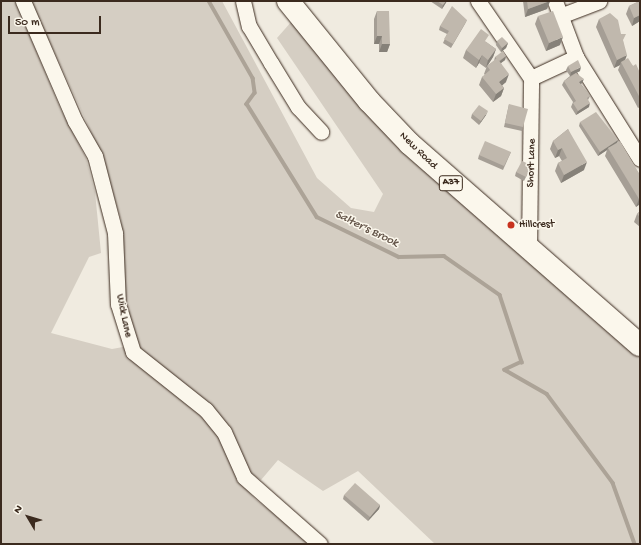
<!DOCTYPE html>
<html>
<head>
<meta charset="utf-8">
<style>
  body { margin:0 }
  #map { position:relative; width:641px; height:545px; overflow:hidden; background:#f0ebe0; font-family:"Gochi Hand",sans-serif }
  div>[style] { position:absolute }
  .green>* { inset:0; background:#d5cec3 }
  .stream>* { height:3.5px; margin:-1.75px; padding:0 1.75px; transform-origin:1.75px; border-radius:1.75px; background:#aca397 }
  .roads { filter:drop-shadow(0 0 1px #3b2a1e) drop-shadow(0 0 1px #3b2a1e) }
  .minor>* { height:15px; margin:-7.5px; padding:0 7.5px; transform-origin:7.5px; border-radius:7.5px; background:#fbf7ec }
  .highway>* { height:22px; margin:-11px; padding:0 11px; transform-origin:11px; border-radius:11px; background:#fbf7ec }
  .wall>* { inset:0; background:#a59e95 }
  .shaded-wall>* { inset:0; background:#868179 }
  .building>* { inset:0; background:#c0b8ad }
  .dots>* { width:11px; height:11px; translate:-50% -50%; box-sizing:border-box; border:2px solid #fbf7ec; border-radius:50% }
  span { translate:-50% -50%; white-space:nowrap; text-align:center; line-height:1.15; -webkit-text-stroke:3px #fbf7ec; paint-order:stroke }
  .shield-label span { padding:1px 3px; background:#fbf7ec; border:1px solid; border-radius:3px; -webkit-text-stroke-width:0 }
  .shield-label { font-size:10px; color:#3b2a1e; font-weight:700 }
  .street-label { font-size:11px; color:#3b2a1e }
  .poi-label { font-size:11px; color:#3b2a1e }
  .left { translate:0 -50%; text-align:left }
  .water-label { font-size:12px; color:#635448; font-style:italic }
  .frame { position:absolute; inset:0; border:2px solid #3b2a1e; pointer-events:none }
  .north { position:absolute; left:8px; top:497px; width:40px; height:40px; -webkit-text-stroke:3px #fbf7ec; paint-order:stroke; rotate:308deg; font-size:11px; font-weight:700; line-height:16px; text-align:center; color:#3b2a1e }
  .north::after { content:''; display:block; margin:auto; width:14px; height:18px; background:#3b2a1e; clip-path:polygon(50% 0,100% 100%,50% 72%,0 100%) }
  .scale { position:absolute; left:8px; top:16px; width:93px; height:18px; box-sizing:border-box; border:2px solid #3b2a1e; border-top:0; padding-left:5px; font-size:12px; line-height:14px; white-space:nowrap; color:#3b2a1e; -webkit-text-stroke:3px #fbf7ec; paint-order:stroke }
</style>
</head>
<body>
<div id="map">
  <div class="green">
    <div style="clip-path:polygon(1px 1px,15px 1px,61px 110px,86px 158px,95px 192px,101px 253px,89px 257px,51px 333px,112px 349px,123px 347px,200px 411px,215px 429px,237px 478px,255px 499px,313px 544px,1px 544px)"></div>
    <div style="clip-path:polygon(31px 1px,222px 1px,317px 178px,351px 208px,374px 212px,383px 194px,277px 38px,292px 21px,640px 353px,640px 544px,435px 544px,358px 471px,323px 491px,278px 460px,261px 480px,246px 471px,229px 431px,138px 349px,130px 331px,123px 294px,121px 220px,102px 156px)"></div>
  </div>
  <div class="stream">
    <div style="left:209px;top:1px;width:89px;rotate:60.3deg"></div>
    <div style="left:253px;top:78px;width:15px;rotate:82deg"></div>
    <div style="left:255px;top:93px;width:14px;rotate:126deg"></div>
    <div style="left:247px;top:104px;width:133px;rotate:58.2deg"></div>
    <div style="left:317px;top:217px;width:91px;rotate:26deg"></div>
    <div style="left:399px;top:257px;width:45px;rotate:-1.3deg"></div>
    <div style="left:444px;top:256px;width:68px;rotate:34.9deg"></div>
    <div style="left:500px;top:295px;width:71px;rotate:71.8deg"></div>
    <div style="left:522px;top:362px;width:19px;rotate:155deg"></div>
    <div style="left:505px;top:370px;width:48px;rotate:29.7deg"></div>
    <div style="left:547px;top:394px;width:111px;rotate:53.4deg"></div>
    <div style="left:613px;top:483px;width:65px;rotate:70.2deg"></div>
  </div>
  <div class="roads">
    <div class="minor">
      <div style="left:23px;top:1px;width:131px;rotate:66.6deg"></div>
      <div style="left:75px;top:121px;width:40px;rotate:60.3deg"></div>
      <div style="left:95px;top:156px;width:80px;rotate:75.4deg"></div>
      <div style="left:115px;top:233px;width:71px;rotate:87.6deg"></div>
      <div style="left:118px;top:304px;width:50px;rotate:72.6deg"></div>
      <div style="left:133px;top:352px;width:93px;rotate:38.5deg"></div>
      <div style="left:206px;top:410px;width:28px;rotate:51deg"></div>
      <div style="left:224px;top:432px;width:49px;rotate:66deg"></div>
      <div style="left:244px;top:477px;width:101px;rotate:41.4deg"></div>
      <div style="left:243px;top:1px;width:26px;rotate:77deg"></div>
      <div style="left:249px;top:26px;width:43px;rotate:59.3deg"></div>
      <div style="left:271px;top:63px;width:52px;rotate:58.5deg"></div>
      <div style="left:298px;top:107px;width:34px;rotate:47deg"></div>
      <div style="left:478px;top:1px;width:93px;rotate:55.5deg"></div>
      <div style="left:531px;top:78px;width:50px;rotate:-25deg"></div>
      <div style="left:576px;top:57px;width:60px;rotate:-110.6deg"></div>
      <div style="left:560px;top:16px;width:42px;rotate:-21deg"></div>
      <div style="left:576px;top:57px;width:120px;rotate:57.9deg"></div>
      <div style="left:529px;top:249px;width:171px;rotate:-89.3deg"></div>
    </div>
    <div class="highway">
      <div style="left:288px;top:1px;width:129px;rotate:51deg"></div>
      <div style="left:369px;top:101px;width:59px;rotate:46.4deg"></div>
      <div style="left:410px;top:144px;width:305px;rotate:41.2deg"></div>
    </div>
  </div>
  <div class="wall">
    <div style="clip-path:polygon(430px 1px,447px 1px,442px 9px)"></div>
    <div style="clip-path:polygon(523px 1px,550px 1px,547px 9px,525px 17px)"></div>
    <div style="clip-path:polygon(640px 1px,640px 21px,632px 26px,626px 14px,629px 6px)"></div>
    <div style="clip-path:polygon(377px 11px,390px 44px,387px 52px,379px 52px,379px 44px,374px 44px,374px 19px)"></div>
    <div style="clip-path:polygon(538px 16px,560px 45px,546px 51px,535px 24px)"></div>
    <div style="clip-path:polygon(599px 19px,621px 34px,623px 41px,625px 60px,633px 66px,640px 73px,640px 107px,638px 108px,618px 70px,620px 65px,614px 68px,596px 27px)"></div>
    <div style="clip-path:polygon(467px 20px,465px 24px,451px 48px,443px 43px,447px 34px,439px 30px,440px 26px)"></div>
    <div style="clip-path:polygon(497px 41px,508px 43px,506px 48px,501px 52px,496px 45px)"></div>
    <div style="clip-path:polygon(486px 42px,496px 49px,493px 57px,486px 68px,479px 63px,476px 68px,463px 58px,466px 50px)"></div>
    <div style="clip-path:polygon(506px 56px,505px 60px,501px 63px,506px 82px,502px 85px,504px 88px,501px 96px,493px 102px,479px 85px,482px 77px,485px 75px,484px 74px,487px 66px,494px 61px,495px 57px)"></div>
    <div style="clip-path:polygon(568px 66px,580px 71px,576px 73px,582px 83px,581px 84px,590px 96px,588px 100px,589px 107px,576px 115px,571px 107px,573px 102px,562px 85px,564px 81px,570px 76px,566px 70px)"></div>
    <div style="clip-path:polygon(509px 104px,523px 127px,522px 131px,504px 127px)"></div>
    <div style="clip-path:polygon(472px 114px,486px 115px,479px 125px,471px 118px)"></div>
    <div style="clip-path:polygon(580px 122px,618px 140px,617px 143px,640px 175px,640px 204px,636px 207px,605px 156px,607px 150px,598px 156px,579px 126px)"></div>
    <div style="clip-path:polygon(568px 129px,584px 170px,561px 183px,555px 171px,558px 163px,562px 161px,559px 156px,555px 158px,550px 149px,553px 141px)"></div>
    <div style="clip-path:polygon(511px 152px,503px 170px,478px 159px,479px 155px)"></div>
    <div style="clip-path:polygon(530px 169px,524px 181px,515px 176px,516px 172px)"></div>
    <div style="clip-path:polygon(640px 211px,640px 227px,634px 222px,637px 214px)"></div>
    <div style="clip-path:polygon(344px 495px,380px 505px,379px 509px,368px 521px,343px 499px)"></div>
  </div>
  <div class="shaded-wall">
    <div style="clip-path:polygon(446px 1px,447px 1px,442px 9px,443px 5px)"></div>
    <div style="clip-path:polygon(550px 1px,547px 9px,525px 17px,528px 9px)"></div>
    <div style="clip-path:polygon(640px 15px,640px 21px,632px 26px,634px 18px)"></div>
    <div style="clip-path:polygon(377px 36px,382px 36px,379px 44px,374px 44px)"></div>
    <div style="clip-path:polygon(563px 37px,560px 45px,546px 51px,549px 43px)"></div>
    <div style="clip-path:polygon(508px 43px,506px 48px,501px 52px,502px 48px)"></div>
    <div style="clip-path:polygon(382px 44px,390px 44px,387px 52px,379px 52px)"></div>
    <div style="clip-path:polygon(496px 49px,493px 57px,486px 68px,488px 60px)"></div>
    <div style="clip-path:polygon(482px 55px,479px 63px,476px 68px,479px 60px)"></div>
    <div style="clip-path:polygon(627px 55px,624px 63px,621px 62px,620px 65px,614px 68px,617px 60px)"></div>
    <div style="clip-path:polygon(506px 56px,505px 60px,497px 66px,499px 62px)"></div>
    <div style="clip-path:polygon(581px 67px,580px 71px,570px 76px,571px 72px)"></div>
    <div style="clip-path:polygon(509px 74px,506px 82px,497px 90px,499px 82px)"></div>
    <div style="clip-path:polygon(584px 79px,582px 83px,577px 86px,579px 82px)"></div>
    <div style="clip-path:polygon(504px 88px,501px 96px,493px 102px,496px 94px)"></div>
    <div style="clip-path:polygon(590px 103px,589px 107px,576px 115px,578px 111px)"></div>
    <div style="clip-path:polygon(488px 111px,486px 115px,479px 125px,481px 121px)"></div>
    <div style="clip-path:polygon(618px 140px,617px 144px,608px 148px,607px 150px,598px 156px,600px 152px)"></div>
    <div style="clip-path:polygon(562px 148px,559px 156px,555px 158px,558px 150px)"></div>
    <div style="clip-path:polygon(587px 162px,584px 170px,561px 183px,564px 175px)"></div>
    <div style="clip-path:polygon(640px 198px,640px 204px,636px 207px,639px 199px)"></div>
    <div style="clip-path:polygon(380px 505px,379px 509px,368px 521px,370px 517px)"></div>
  </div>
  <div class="building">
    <div style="clip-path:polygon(437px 1px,446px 1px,443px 5px)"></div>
    <div style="clip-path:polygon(527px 1px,550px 1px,528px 9px)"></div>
    <div style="clip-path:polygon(639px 1px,640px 1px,640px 15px,634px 18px,629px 6px)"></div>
    <div style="clip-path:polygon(452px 6px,467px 20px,453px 44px,444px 39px,449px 31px,440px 26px)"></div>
    <div style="clip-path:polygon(377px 11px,389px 11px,390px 44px,382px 44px,382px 36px,377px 36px)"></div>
    <div style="clip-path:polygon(553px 11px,563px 37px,549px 43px,538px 16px)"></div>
    <div style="clip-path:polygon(610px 13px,618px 20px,621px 34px,626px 34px,623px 40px,627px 55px,617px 60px,599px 19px)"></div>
    <div style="clip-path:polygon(481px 29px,489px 35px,485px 41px,496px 49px,488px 60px,482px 55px,479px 60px,466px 50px)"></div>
    <div style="clip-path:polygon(502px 37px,508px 43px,502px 48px,497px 41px)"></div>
    <div style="clip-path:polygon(503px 51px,506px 56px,499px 61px,495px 57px)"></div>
    <div style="clip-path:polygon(497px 58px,509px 74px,499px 82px,504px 88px,496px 94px,482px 77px,490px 70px,487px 66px)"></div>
    <div style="clip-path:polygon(628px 58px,633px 66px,636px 64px,640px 73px,640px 98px,621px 62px)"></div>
    <div style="clip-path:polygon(578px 60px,581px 67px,571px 72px,568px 66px)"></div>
    <div style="clip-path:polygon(576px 73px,584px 79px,579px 82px,590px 96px,587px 98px,590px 103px,578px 111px,573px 103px,576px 101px,564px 81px)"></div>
    <div style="clip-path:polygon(509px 104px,528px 109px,523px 127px,505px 123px)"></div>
    <div style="clip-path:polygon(479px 105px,488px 111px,481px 121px,472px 114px)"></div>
    <div style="clip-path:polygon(596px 112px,618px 140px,600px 152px,580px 122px)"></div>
    <div style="clip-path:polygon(568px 129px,587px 162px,564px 175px,558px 163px,567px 158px,562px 148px,558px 150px,553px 141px)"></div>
    <div style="clip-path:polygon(485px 141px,511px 152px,504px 166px,479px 155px)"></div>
    <div style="clip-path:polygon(620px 141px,640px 175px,640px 198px,639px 199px,608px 148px)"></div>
    <div style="clip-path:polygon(522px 161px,531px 165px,526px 177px,516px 172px)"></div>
    <div style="clip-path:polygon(640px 211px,640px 217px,637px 214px)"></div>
    <div style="clip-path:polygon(355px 483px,380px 505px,370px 517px,344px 495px)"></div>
  </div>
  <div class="dots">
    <div style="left:511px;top:225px;background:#c8321e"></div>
  </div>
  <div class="shield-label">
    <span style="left:451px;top:183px">A37</span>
  </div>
  <div class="street-label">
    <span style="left:418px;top:151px;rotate:44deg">New Road</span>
    <span style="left:532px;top:163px;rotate:-88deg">Short Lane</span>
    <span style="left:123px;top:316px;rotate:78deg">Wick Lane</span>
  </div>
  <div class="poi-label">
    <span class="left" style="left:519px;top:225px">Hillcrest</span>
  </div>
  <div class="water-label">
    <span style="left:366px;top:230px;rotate:26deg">Salter's Brook</span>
  </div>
  <div class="frame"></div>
  <div class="north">N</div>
  <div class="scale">50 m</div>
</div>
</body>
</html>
